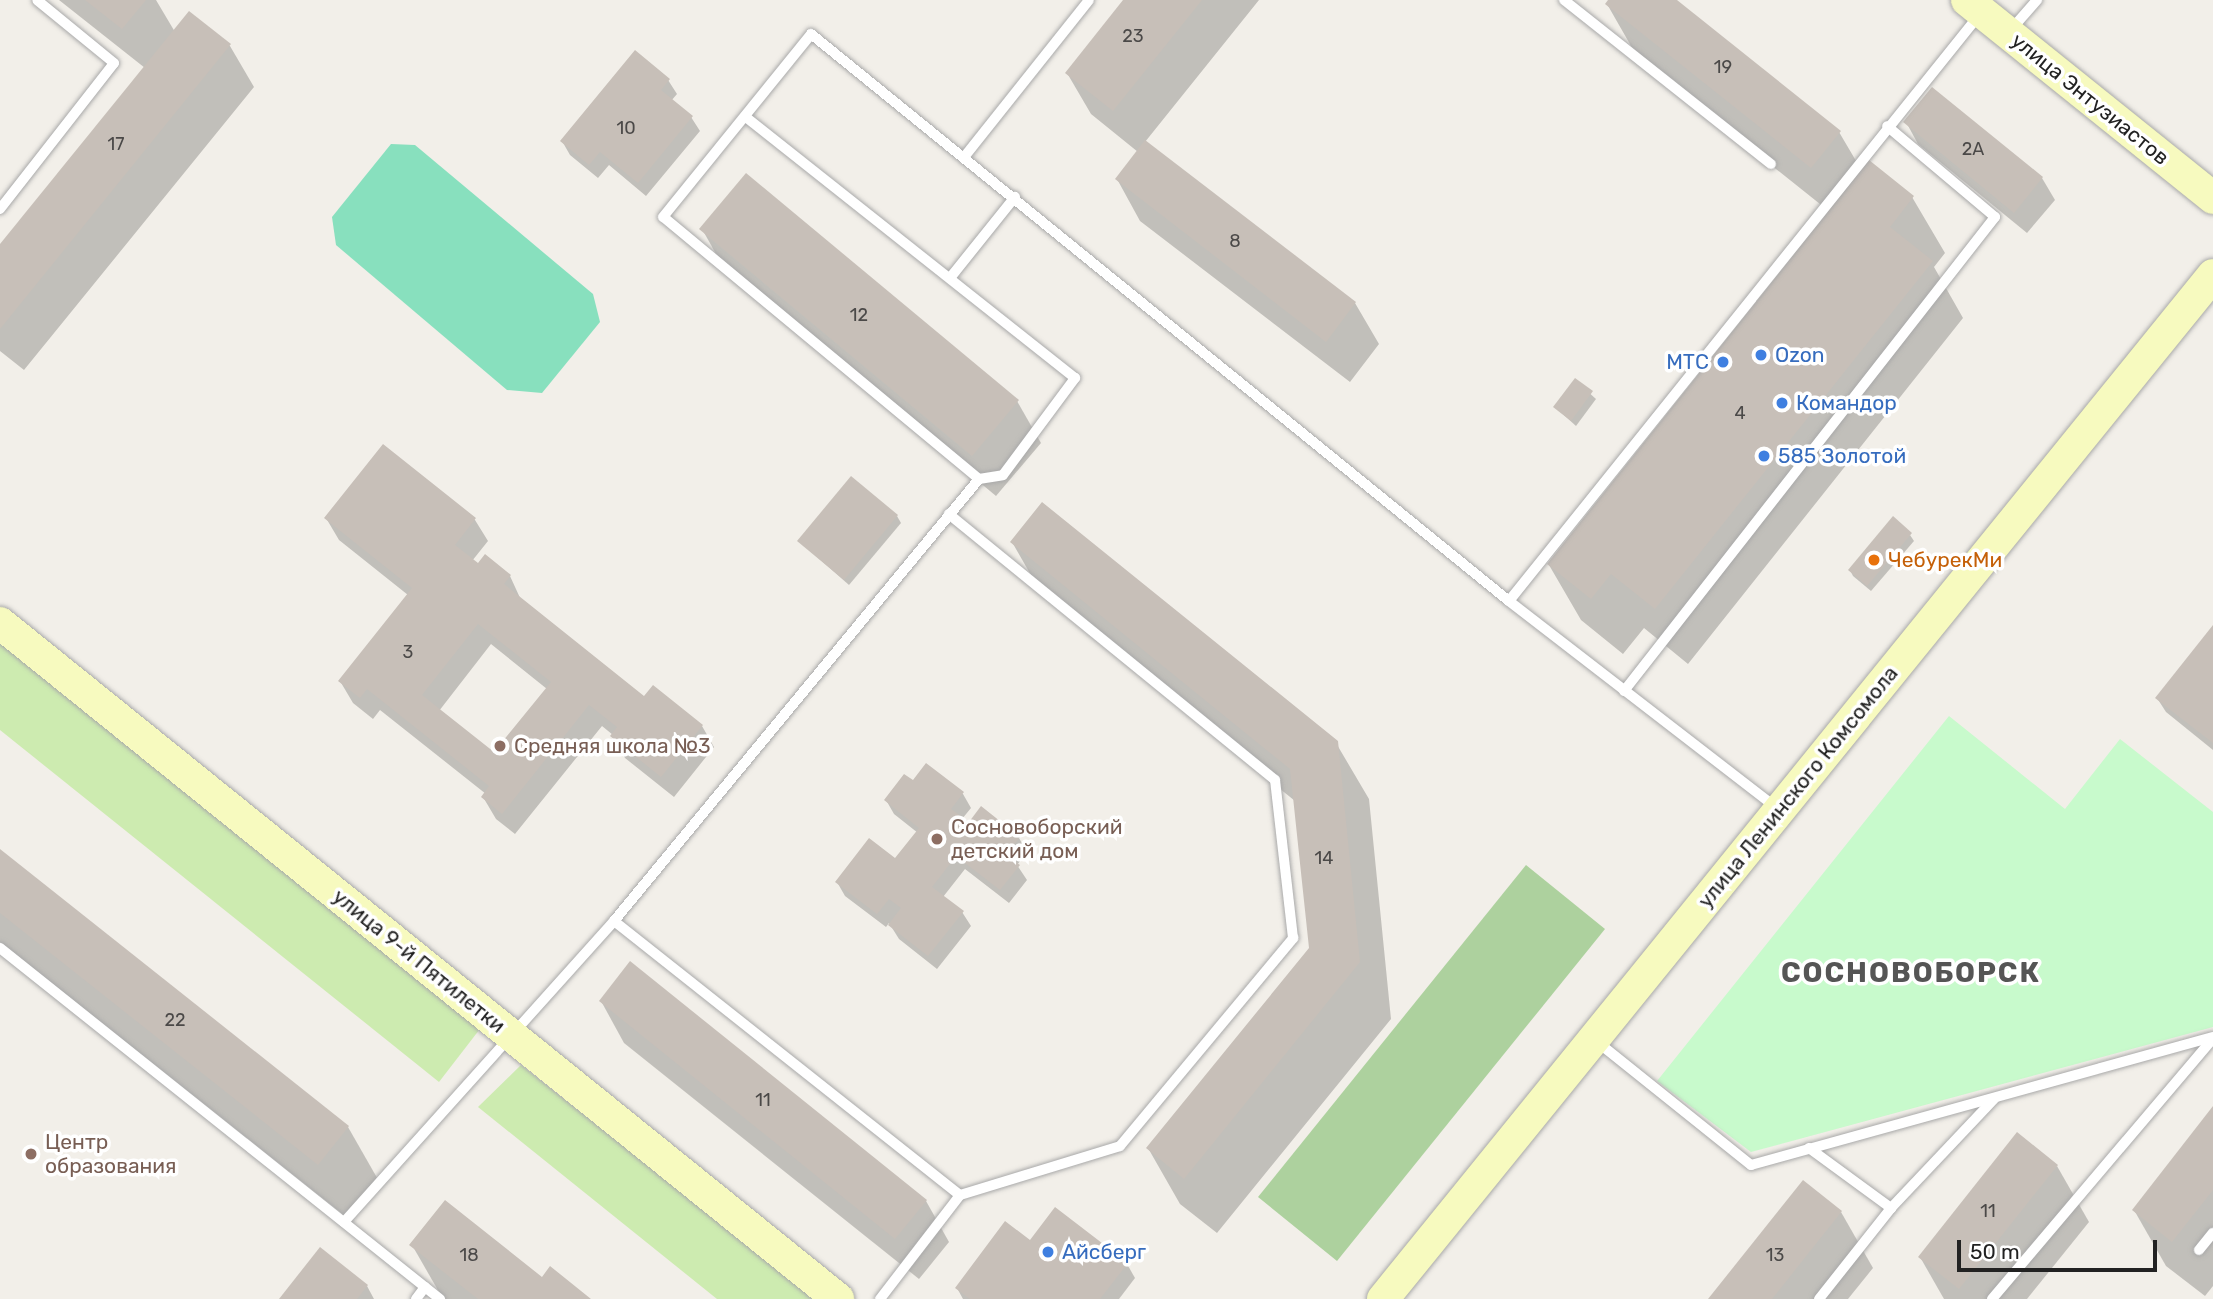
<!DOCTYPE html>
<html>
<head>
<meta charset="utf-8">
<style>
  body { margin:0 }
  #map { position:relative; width:2213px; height:1299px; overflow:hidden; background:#f2efe9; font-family:Rubik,sans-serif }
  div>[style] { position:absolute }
  .grass>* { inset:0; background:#cdebb0 }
  .forest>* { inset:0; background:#add19e }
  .park>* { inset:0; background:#c8facc }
  .pitch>* { inset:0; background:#88e0be }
  .shadow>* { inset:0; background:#0003 }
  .building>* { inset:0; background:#c7bfb8 }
  .roads { filter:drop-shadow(0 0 2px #a9a9a9) drop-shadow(0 0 2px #a9a9a9) }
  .lane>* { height:10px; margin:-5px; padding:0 5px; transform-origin:5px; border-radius:5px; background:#fff }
  .secondary>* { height:32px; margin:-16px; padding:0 16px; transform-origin:16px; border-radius:16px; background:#f7fabf }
  .dots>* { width:19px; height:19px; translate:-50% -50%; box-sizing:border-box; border:4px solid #fff; border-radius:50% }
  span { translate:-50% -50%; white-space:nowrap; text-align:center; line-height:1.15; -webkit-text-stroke:7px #fff; paint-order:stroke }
  .number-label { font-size:18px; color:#4b4948 }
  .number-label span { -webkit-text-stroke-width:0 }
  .street-label { font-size:21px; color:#222 }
  .shop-label { font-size:21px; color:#366cbe }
  .left { translate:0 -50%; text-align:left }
  .right { translate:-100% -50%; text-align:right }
  .food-label { font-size:21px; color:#c56008 }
  .education-label { font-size:21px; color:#785e54 }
  .district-label { font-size:28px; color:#555; font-weight:700; letter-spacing:2px }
  .scale { position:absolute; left:1957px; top:1240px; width:200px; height:32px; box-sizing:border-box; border:4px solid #222; border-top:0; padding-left:9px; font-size:21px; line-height:24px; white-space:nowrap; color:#222; -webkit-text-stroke:5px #fff; paint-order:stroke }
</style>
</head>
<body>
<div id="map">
  <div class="grass">
    <div style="clip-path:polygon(0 643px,483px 1025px,439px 1082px,0 730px)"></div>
    <div style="clip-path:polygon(521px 1065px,817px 1299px,717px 1299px,478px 1107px)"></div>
  </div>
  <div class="forest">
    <div style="clip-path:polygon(1526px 865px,1605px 929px,1337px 1261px,1258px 1197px)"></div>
  </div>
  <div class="park">
    <div style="clip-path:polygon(1949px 716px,2065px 809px,2120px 739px,2213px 812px,2213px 1027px,1751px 1152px,1657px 1081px)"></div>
  </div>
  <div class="pitch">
    <div style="clip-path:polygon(391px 144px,415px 145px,593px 294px,600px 322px,542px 393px,507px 390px,336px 245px,332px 217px)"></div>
  </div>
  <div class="shadow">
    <div style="clip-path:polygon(59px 0,156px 0,175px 32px,190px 13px,230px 46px,254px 87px,24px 370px,0 351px,0 247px,145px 68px)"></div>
    <div style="clip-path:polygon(1125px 0,1259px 0,1145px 142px,1355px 303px,1379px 344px,1350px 382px,1140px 221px,1117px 179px,1138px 152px,1091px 114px,1067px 73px)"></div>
    <div style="clip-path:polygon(1610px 0,1674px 0,1839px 132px,1862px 171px,1912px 197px,1945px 253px,1934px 267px,1963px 318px,1688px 664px,1644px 628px,1623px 654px,1581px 620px,1549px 565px,1830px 212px,1639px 60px,1607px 4px)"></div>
    <div style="clip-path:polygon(668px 80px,677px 94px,671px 101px,691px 117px,700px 131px,646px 196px,609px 165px,598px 178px,570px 155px,562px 141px)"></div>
    <div style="clip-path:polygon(1933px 89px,2042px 178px,2055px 200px,2027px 233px,1918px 144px,1906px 122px)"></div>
    <div style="clip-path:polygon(702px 229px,1017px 401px,1041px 443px,996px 496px,725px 270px)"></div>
    <div style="clip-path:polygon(1576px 381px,1596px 399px,1576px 426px,1555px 407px)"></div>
    <div style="clip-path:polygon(evenodd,383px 446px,475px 520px,488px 541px,472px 561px,510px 576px,521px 600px,645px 698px,702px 726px,714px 747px,674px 797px,625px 758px,613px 735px,602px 726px,515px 834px,496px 819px,483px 797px,486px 794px,380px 710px,373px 719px,353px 703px,340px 681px,408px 595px,339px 540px,326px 518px,383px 446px,491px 644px,547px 689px,495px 755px,439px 711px,491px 644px)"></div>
    <div style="clip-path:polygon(897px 516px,901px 523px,849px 585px,799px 541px)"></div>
    <div style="clip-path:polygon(1910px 535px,1914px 541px,1871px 591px,1853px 576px,1850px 570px)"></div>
    <div style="clip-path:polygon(1012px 542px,1336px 743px,1369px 799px,1391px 1019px,1217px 1233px,1180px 1204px,1148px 1148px,1310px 949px,1295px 801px,1044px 598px)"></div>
    <div style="clip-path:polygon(2213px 628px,2213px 750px,2166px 712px,2157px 698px)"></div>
    <div style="clip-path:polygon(913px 782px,963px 794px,971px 808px,962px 819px,1019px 838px,1027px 852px,1017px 865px,1027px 880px,1009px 903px,965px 869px,943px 897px,962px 912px,971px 926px,937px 969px,899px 939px,889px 923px,886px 927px,845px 896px,837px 882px,896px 861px,918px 833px,894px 814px,886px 800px)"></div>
    <div style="clip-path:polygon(0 852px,348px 1127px,380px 1183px,350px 1220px,0 942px)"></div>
    <div style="clip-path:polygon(601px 1001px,926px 1201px,949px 1242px,919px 1279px,624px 1043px)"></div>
    <div style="clip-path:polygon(2213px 1109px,2213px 1286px,2205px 1296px,2166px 1266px,2134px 1210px)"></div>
    <div style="clip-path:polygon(2057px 1166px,2089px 1222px,2027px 1299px,1944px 1299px,1920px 1257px)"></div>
    <div style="clip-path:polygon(1841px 1212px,1873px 1268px,1848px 1299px,1710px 1299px)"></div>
    <div style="clip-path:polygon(1031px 1243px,1127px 1264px,1135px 1278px,1119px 1299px,963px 1299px,957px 1288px)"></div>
    <div style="clip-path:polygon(412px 1245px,542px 1279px,588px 1299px,443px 1299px)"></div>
    <div style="clip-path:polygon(367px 1286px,374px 1299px,281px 1299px)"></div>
  </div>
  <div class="building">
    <div style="clip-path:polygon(85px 0,146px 0,122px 29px)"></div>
    <div style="clip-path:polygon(1123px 0,1202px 0,1113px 111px,1065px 73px)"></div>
    <div style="clip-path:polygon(1608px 0,1677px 0,1841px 131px,1811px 168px,1605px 4px)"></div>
    <div style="clip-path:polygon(189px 11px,231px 44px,0 329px,0 244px)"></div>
    <div style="clip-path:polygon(635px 50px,670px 79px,661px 90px,693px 116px,638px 183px,600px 152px,589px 165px,560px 141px)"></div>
    <div style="clip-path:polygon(1932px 87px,2043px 177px,2014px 213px,1903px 122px)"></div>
    <div style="clip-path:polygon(1145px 140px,1356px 302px,1326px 342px,1115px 179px)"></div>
    <div style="clip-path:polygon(1869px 160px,1914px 196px,1890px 227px,1933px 261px,1655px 609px,1611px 574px,1591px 599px,1547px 564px)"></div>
    <div style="clip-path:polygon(746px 173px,1019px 400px,972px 456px,699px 229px)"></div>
    <div style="clip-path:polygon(1575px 378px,1593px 391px,1571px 421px,1553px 407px)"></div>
    <div style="clip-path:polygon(evenodd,383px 444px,476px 518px,455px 545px,478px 563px,485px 554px,511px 575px,504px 584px,644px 696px,653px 685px,703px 725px,661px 777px,610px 736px,617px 727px,589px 705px,502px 814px,481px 797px,489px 786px,367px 689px,360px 698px,338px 681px,412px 588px,324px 518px,383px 444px,478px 624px,551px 682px,494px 752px,422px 695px,478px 624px)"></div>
    <div style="clip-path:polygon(851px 476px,898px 515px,844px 580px,797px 541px)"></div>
    <div style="clip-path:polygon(1042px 502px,1338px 741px,1360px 962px,1184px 1179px,1146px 1148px,1309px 948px,1290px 769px,1010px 542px)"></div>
    <div style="clip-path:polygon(1893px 516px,1912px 533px,1867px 586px,1848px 570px)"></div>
    <div style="clip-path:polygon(2213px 625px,2213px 743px,2155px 698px)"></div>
    <div style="clip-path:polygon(926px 763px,964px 792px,951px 809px,969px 822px,981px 806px,1020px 837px,1006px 855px,1020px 865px,1000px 890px,956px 856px,932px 887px,964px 911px,928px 956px,888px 925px,901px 908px,889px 899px,877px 914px,835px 882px,869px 838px,895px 858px,919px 828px,884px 800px,904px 774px,913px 780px)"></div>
    <div style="clip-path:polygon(0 849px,349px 1126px,318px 1165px,0 913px)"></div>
    <div style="clip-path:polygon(630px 961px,927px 1200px,895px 1239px,599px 1001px)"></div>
    <div style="clip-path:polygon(2213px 1106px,2213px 1190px,2172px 1242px,2132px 1210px)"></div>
    <div style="clip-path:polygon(2017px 1132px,2058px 1165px,1959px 1289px,1918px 1257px)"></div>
    <div style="clip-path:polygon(1803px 1180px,1842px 1211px,1772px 1299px,1708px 1299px)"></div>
    <div style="clip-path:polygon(445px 1200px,542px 1277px,550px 1266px,591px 1299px,478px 1299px,409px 1245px)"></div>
    <div style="clip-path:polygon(1055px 1207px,1128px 1263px,1100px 1299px,970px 1299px,955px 1288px,1005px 1221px,1030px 1240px)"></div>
    <div style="clip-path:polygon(320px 1247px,368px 1285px,357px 1299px,279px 1299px)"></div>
  </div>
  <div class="roads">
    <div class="lane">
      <div style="left:1564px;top:0;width:264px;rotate:38.4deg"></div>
      <div style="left:2009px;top:32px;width:43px;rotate:-48.8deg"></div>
      <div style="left:965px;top:156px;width:199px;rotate:-51.5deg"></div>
      <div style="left:0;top:209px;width:185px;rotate:-52deg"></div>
      <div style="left:114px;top:63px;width:99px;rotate:-140.7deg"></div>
      <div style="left:950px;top:278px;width:104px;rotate:-51.3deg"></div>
      <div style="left:979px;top:479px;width:410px;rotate:-140.3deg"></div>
      <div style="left:663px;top:217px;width:235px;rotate:-51deg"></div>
      <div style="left:811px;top:34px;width:899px;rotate:39.09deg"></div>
      <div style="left:1509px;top:601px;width:339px;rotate:37.7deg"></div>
      <div style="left:1509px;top:601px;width:753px;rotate:-51.26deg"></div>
      <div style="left:1624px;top:691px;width:602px;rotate:-51.95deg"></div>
      <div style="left:1995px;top:217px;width:141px;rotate:-139.9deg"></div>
      <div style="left:614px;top:921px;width:441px;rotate:38.4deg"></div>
      <div style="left:0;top:948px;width:563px;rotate:38.58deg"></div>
      <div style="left:1595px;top:1040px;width:200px;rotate:38.7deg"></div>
      <div style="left:1751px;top:1165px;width:479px;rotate:-15.5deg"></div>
      <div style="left:1809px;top:1148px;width:102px;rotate:36.2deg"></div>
      <div style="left:344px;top:1222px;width:404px;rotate:-48.1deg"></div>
      <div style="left:614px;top:921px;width:573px;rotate:-50.45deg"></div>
      <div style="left:979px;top:479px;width:24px;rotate:-9deg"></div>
      <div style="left:1003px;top:475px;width:121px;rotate:-53.4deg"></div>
      <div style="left:1075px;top:378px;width:421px;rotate:-141.6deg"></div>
      <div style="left:2199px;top:1250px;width:22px;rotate:-51deg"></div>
      <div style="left:416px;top:1299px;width:15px;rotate:-53deg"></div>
      <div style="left:880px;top:1299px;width:131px;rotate:-52.4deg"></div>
      <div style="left:960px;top:1195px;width:167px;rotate:-17deg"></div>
      <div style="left:1120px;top:1146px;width:271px;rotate:-50.2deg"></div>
      <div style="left:1293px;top:938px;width:159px;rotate:-96.5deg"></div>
      <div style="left:1275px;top:780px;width:421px;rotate:-140.8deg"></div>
      <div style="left:1819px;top:1299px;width:116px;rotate:-51.6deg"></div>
      <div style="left:1891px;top:1208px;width:150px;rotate:-46.6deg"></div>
      <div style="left:1992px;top:1299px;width:342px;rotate:-49.7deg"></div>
    </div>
    <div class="secondary">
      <div style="left:1967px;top:0;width:316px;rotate:38.8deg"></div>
      <div style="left:0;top:623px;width:1077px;rotate:38.89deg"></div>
      <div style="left:1383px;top:1299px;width:1318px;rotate:-50.97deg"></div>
    </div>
  </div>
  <div class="dots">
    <div style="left:1761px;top:355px;background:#3f7fe0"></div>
    <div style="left:1723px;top:362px;background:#3f7fe0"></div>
    <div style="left:1782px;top:403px;background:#3f7fe0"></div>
    <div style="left:1764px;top:456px;background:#3f7fe0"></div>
    <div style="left:1874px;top:560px;background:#e8710a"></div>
    <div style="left:500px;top:746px;background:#8d6e63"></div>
    <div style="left:937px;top:839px;background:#8d6e63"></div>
    <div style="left:31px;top:1154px;background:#8d6e63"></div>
    <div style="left:1048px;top:1252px;background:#3f7fe0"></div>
  </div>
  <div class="number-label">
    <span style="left:1133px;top:36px">23</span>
    <span style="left:1723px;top:67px">19</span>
    <span style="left:626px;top:128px">10</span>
    <span style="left:116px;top:144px">17</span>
    <span style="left:1973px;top:149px">2А</span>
    <span style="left:1235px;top:241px">8</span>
    <span style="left:859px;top:315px">12</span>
    <span style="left:1740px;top:413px">4</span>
    <span style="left:408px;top:652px">3</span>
    <span style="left:1324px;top:858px">14</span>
    <span style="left:175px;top:1020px">22</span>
    <span style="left:763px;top:1100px">11</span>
    <span style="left:1988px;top:1211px">11</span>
    <span style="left:469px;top:1255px">18</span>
    <span style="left:1775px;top:1255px">13</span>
  </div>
  <div class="street-label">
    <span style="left:2090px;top:99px;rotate:39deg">улица Энтузиастов</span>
    <span style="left:1798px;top:787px;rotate:-51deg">улица Ленинского Комсомола</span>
    <span style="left:419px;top:961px;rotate:39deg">улица 9-й Пятилетки</span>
  </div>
  <div class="shop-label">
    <span class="left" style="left:1775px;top:355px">Ozon</span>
    <span class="right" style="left:1709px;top:362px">МТС</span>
    <span class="left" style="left:1796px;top:403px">Командор</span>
    <span class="left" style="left:1778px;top:456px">585 Золотой</span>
    <span class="left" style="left:1062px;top:1252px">Айсберг</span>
  </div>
  <div class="food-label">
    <span class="left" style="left:1888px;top:560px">ЧебурекМи</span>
  </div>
  <div class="education-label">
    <span class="left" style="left:514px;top:746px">Средняя школа №3</span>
    <span class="left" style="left:951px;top:839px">Сосновоборский<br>детский дом</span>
    <span class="left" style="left:45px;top:1154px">Центр<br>образования</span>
  </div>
  <div class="district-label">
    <span style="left:1911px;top:973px">СОСНОВОБОРСК</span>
  </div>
  <div class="scale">50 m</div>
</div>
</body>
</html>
